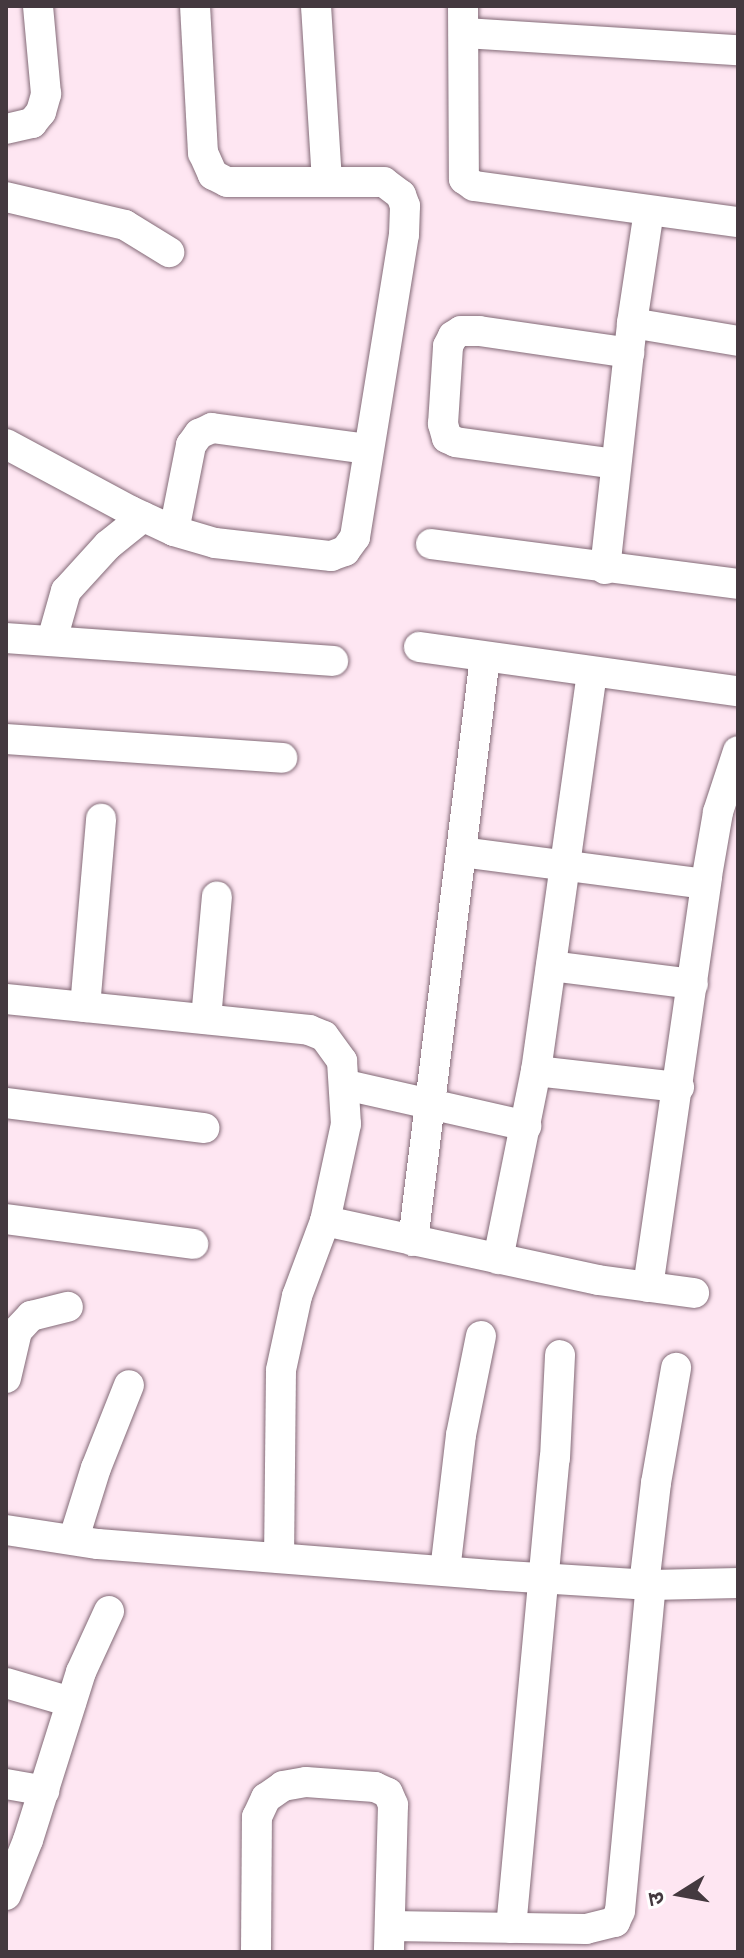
<!DOCTYPE html>
<html>
<head>
<meta charset="utf-8">
<style>
  body { margin:0 }
  #map { position:relative; width:744px; height:1958px; overflow:hidden; background:#fee6f2; font-family:"DM Sans","Noto Sans Devanagari",sans-serif }
  div>[style] { position:absolute }
  .roads { filter:drop-shadow(0 0 2px #836a77) drop-shadow(0 0 2px #836a77) }
  .minor>* { height:30px; margin:-15px; padding:0 15px; transform-origin:15px; border-radius:15px; background:#fff }
  span { translate:-50% -50%; white-space:nowrap; text-align:center; line-height:1.15; -webkit-text-stroke:6px #fff; paint-order:stroke }
  .frame { position:absolute; inset:0; border:8px solid #44393f; pointer-events:none }
  .north { position:absolute; left:640px; top:1854px; width:80px; height:80px; -webkit-text-stroke:6px #fff; paint-order:stroke; rotate:259deg; font-size:22px; font-weight:700; line-height:32px; text-align:center; color:#44393f }
  .north::after { content:''; display:block; margin:auto; width:28px; height:36px; background:#44393f; clip-path:polygon(50% 0,100% 100%,50% 72%,0 100%) }
</style>
</head>
<body>
<div id="map">
  <div class="roads">
    <div class="minor">
      <div style="left:316px;top:6px;width:176px;rotate:86.4deg"></div>
      <div style="left:463px;top:6px;width:173px;rotate:89.7deg"></div>
      <div style="left:464px;top:179px;width:12px;rotate:35deg"></div>
      <div style="left:474px;top:186px;width:266px;rotate:7.8deg"></div>
      <div style="left:464px;top:33px;width:275px;rotate:3.6deg"></div>
      <div style="left:6px;top:129px;width:27px;rotate:-13deg"></div>
      <div style="left:32px;top:123px;width:14px;rotate:-51deg"></div>
      <div style="left:41px;top:112px;width:19px;rotate:-74deg"></div>
      <div style="left:46px;top:94px;width:88px;rotate:-95.2deg"></div>
      <div style="left:6px;top:197px;width:122px;rotate:13.2deg"></div>
      <div style="left:125px;top:225px;width:52px;rotate:31.5deg"></div>
      <div style="left:632px;top:323px;width:108px;rotate:9.6deg"></div>
      <div style="left:6px;top:444px;width:142px;rotate:28.2deg"></div>
      <div style="left:131px;top:511px;width:47px;rotate:24.9deg"></div>
      <div style="left:174px;top:531px;width:43px;rotate:16.3deg"></div>
      <div style="left:215px;top:543px;width:117px;rotate:6.4deg"></div>
      <div style="left:331px;top:556px;width:15px;rotate:-20deg"></div>
      <div style="left:345px;top:551px;width:17px;rotate:-54deg"></div>
      <div style="left:355px;top:537px;width:306px;rotate:-80.8deg"></div>
      <div style="left:404px;top:235px;width:29px;rotate:-88deg"></div>
      <div style="left:405px;top:206px;width:12px;rotate:-110deg"></div>
      <div style="left:401px;top:195px;width:21px;rotate:-143deg"></div>
      <div style="left:384px;top:182px;width:157px;rotate:180deg"></div>
      <div style="left:227px;top:182px;width:16px;rotate:-153deg"></div>
      <div style="left:213px;top:175px;width:24px;rotate:-114deg"></div>
      <div style="left:203px;top:153px;width:147px;rotate:-93.1deg"></div>
      <div style="left:616px;top:464px;width:162px;rotate:-172.2deg"></div>
      <div style="left:456px;top:442px;width:10px;rotate:-156deg"></div>
      <div style="left:447px;top:438px;width:15px;rotate:-106deg"></div>
      <div style="left:443px;top:424px;width:78px;rotate:-86.3deg"></div>
      <div style="left:448px;top:346px;width:11px;rotate:-63deg"></div>
      <div style="left:453px;top:336px;width:9px;rotate:-32deg"></div>
      <div style="left:461px;top:331px;width:18px"></div>
      <div style="left:479px;top:331px;width:152px;rotate:8.3deg"></div>
      <div style="left:174px;top:531px;width:88px;rotate:-78.8deg"></div>
      <div style="left:191px;top:445px;width:14px;rotate:-54deg"></div>
      <div style="left:199px;top:434px;width:14px;rotate:-25deg"></div>
      <div style="left:212px;top:428px;width:156px;rotate:7.7deg"></div>
      <div style="left:431px;top:544px;width:310px;rotate:7.4deg"></div>
      <div style="left:605px;top:569px;width:247px;rotate:-83.7deg"></div>
      <div style="left:632px;top:323px;width:113px;rotate:-81.4deg"></div>
      <div style="left:6px;top:638px;width:328px;rotate:4deg"></div>
      <div style="left:52px;top:640px;width:51px;rotate:-74.1deg"></div>
      <div style="left:66px;top:591px;width:62px;rotate:-47.6deg"></div>
      <div style="left:108px;top:545px;width:45px;rotate:-38.7deg"></div>
      <div style="left:419px;top:647px;width:322px;rotate:7.9deg"></div>
      <div style="left:6px;top:739px;width:277px;rotate:3.9deg"></div>
      <div style="left:462px;top:852px;width:245px;rotate:7.5deg"></div>
      <div style="left:551px;top:966px;width:143px;rotate:7.2deg"></div>
      <div style="left:6px;top:999px;width:305px;rotate:5.8deg"></div>
      <div style="left:309px;top:1030px;width:16px;rotate:22deg"></div>
      <div style="left:324px;top:1036px;width:31px;rotate:54deg"></div>
      <div style="left:342px;top:1061px;width:63px;rotate:86.4deg"></div>
      <div style="left:346px;top:1124px;width:99px;rotate:102.2deg"></div>
      <div style="left:325px;top:1221px;width:80px;rotate:110.5deg"></div>
      <div style="left:297px;top:1296px;width:76px;rotate:102.2deg"></div>
      <div style="left:281px;top:1370px;width:188px;rotate:90.6deg"></div>
      <div style="left:85px;top:1007px;width:189px;rotate:-85.1deg"></div>
      <div style="left:206px;top:1019px;width:123px;rotate:-84.9deg"></div>
      <div style="left:536px;top:1071px;width:144px;rotate:6.4deg"></div>
      <div style="left:346px;top:1085px;width:185px;rotate:12.8deg"></div>
      <div style="left:6px;top:1103px;width:200px;rotate:7.2deg"></div>
      <div style="left:6px;top:1219px;width:189px;rotate:7.6deg"></div>
      <div style="left:325px;top:1221px;width:279px;rotate:12.2deg"></div>
      <div style="left:598px;top:1280px;width:97px;rotate:7.7deg"></div>
      <div style="left:413px;top:1241px;width:588px;rotate:-82.97deg"></div>
      <div style="left:498px;top:1259px;width:192px;rotate:-78.6deg"></div>
      <div style="left:536px;top:1071px;width:403px;rotate:-82deg"></div>
      <div style="left:648px;top:1287px;width:415px;rotate:-81.8deg"></div>
      <div style="left:707px;top:876px;width:65px;rotate:-80.2deg"></div>
      <div style="left:718px;top:812px;width:64px;rotate:-71.8deg"></div>
      <div style="left:6px;top:1378px;width:48px;rotate:-76.8deg"></div>
      <div style="left:17px;top:1331px;width:21px;rotate:-47deg"></div>
      <div style="left:31px;top:1316px;width:38px;rotate:-14deg"></div>
      <div style="left:6px;top:1530px;width:93px;rotate:8.7deg"></div>
      <div style="left:98px;top:1544px;width:394px;rotate:4.5deg"></div>
      <div style="left:491px;top:1575px;width:160px;rotate:3.6deg"></div>
      <div style="left:651px;top:1585px;width:87px;rotate:-1.3deg"></div>
      <div style="left:74px;top:1538px;width:73px;rotate:-72.6deg"></div>
      <div style="left:96px;top:1468px;width:89px;rotate:-68.3deg"></div>
      <div style="left:445px;top:1571px;width:137px;rotate:-83.3deg"></div>
      <div style="left:461px;top:1435px;width:101px;rotate:-78.6deg"></div>
      <div style="left:644px;top:1585px;width:103px;rotate:-83.3deg"></div>
      <div style="left:656px;top:1483px;width:117px;rotate:-80.1deg"></div>
      <div style="left:6px;top:1683px;width:68px;rotate:16.3deg"></div>
      <div style="left:6px;top:1784px;width:39px;rotate:10deg"></div>
      <div style="left:6px;top:1895px;width:59px;rotate:-68.2deg"></div>
      <div style="left:28px;top:1840px;width:176px;rotate:-72.5deg"></div>
      <div style="left:81px;top:1672px;width:67px;rotate:-65.3deg"></div>
      <div style="left:390px;top:1926px;width:196px;rotate:0.9deg"></div>
      <div style="left:586px;top:1929px;width:30px;rotate:-14deg"></div>
      <div style="left:615px;top:1922px;width:12px;rotate:-66deg"></div>
      <div style="left:620px;top:1911px;width:327px;rotate:-84.6deg"></div>
      <div style="left:511px;top:1928px;width:472px;rotate:-84.7deg"></div>
      <div style="left:555px;top:1458px;width:103px;rotate:-87.2deg"></div>
      <div style="left:256px;top:1952px;width:135px;rotate:-89.6deg"></div>
      <div style="left:257px;top:1817px;width:21px;rotate:-65deg"></div>
      <div style="left:266px;top:1798px;width:21px;rotate:-35deg"></div>
      <div style="left:283px;top:1786px;width:23px;rotate:-10deg"></div>
      <div style="left:306px;top:1782px;width:69px;rotate:4.1deg"></div>
      <div style="left:375px;top:1787px;width:14px;rotate:25deg"></div>
      <div style="left:388px;top:1793px;width:13px;rotate:67deg"></div>
      <div style="left:393px;top:1805px;width:147px;rotate:91.6deg"></div>
    </div>
  </div>
  <div class="frame"></div>
  <div class="north">उ</div>
</div>
</body>
</html>
